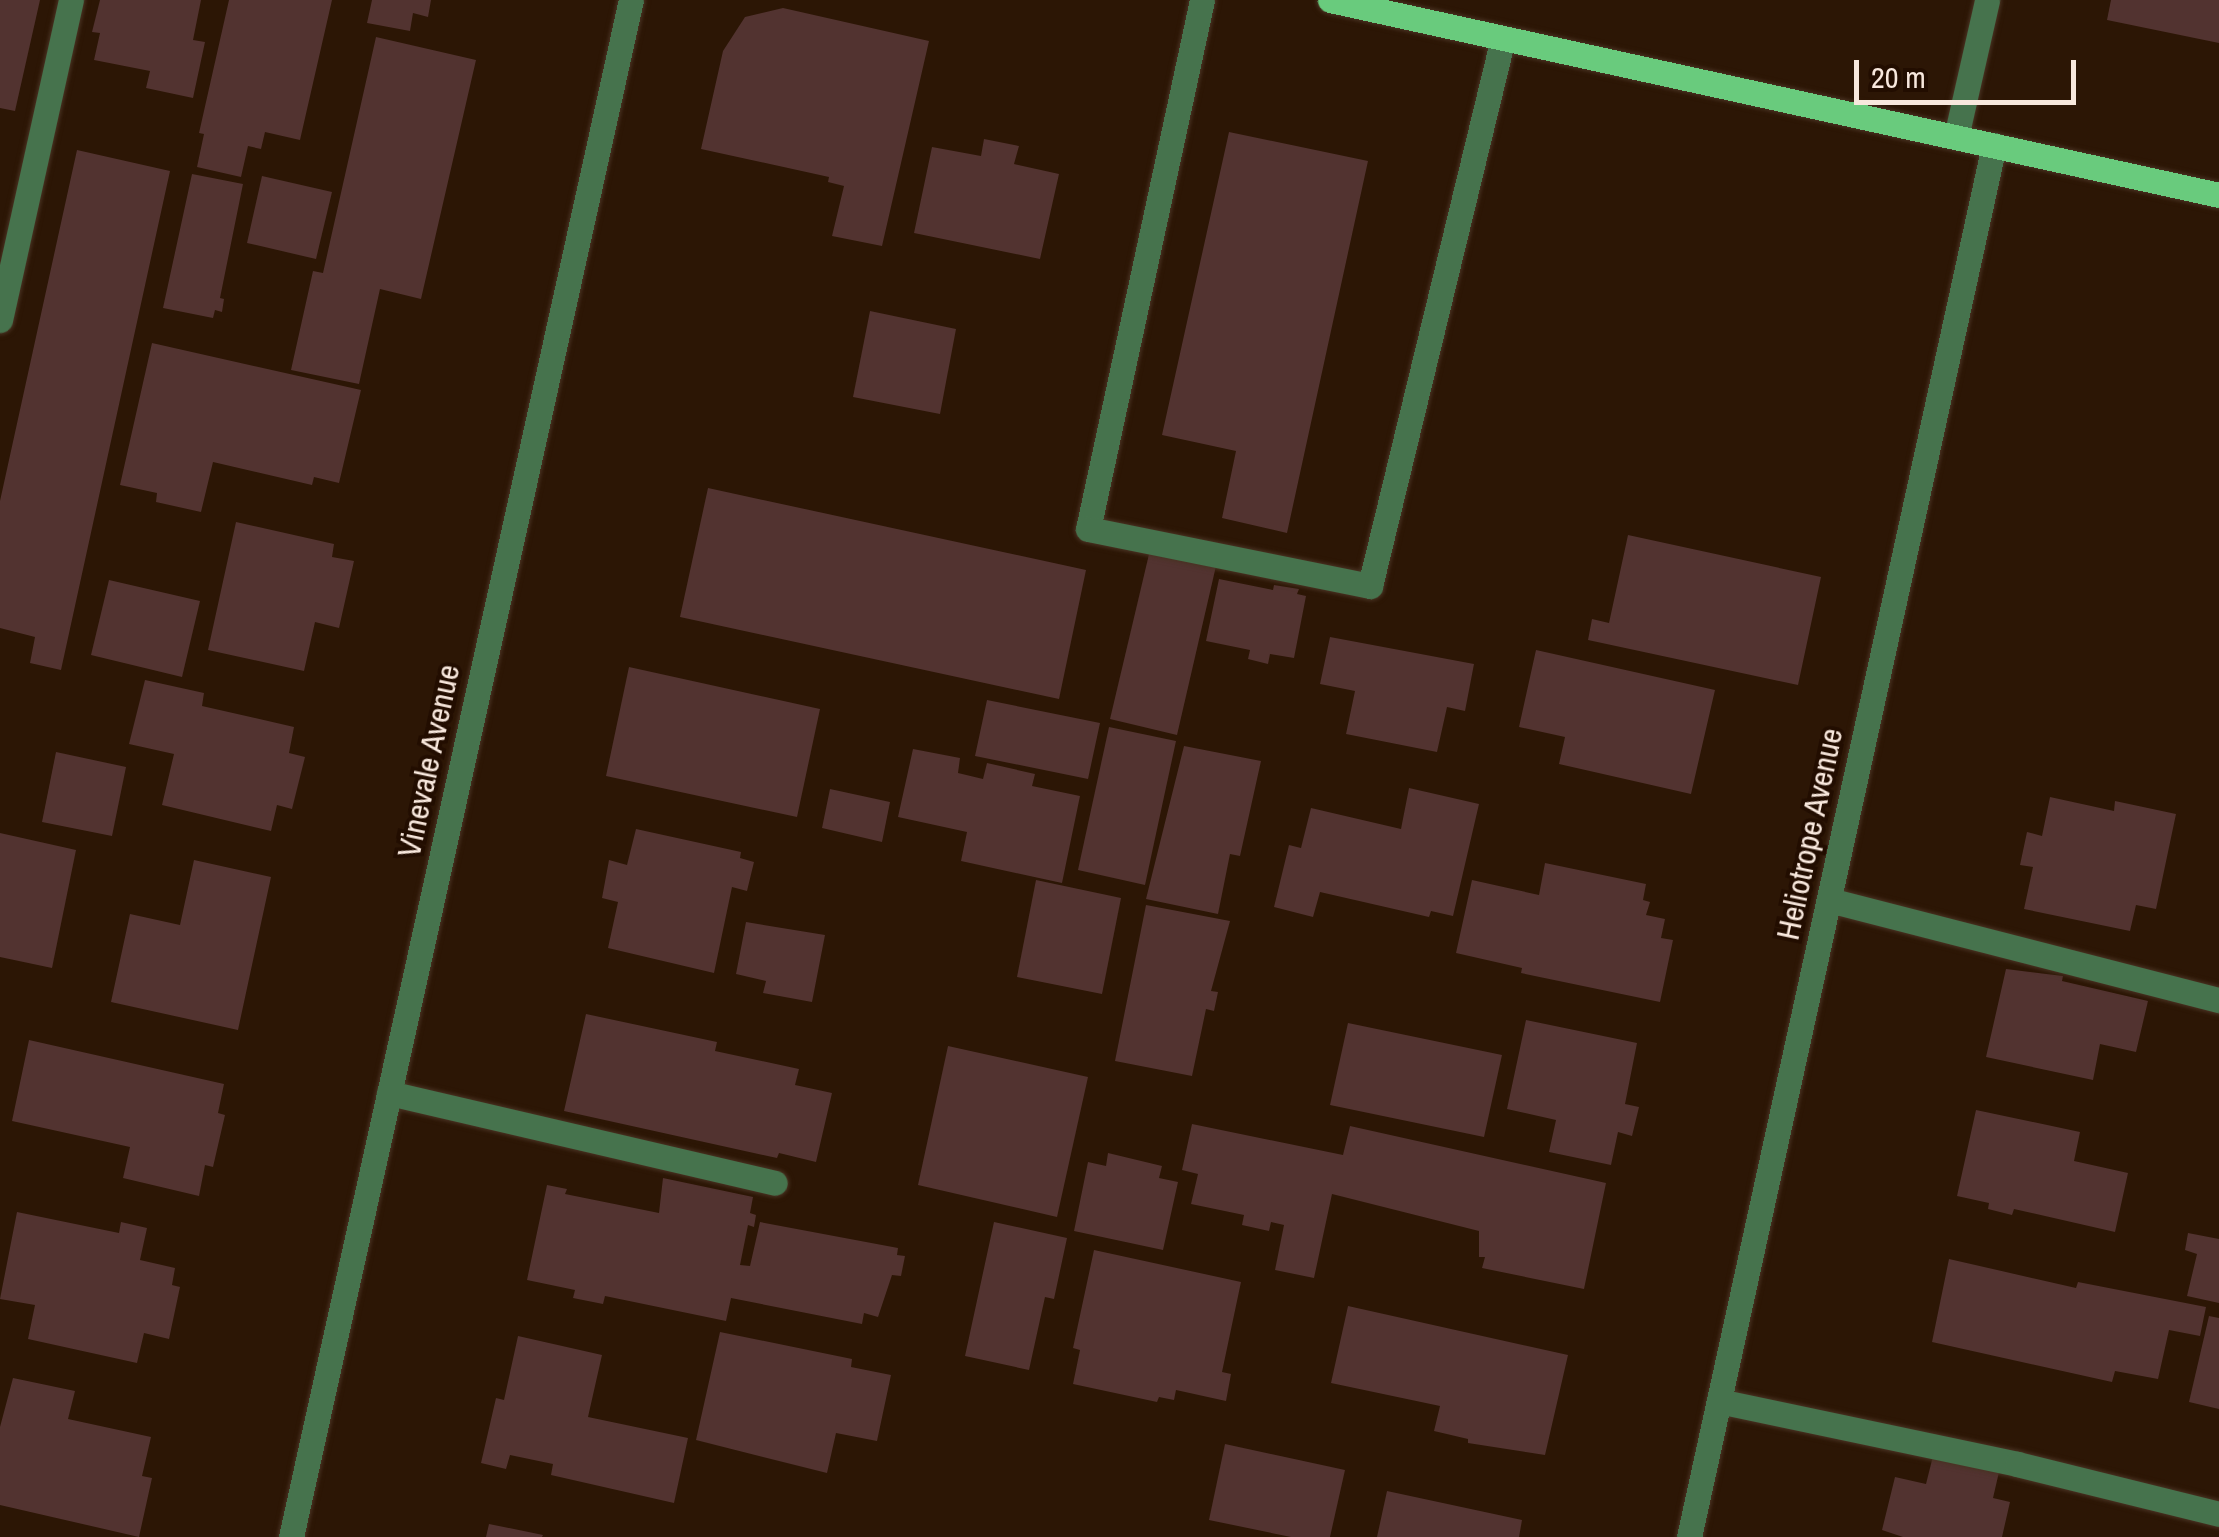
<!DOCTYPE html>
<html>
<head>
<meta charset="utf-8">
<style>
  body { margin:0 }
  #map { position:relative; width:2219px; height:1537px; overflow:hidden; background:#2c1605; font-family:"Archivo Narrow",sans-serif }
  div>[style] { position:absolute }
  .building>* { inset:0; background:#523330 }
  .roads { filter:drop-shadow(0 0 2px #493323) drop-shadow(0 0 2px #493323) }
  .minor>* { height:25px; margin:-12.5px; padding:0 12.5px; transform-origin:12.5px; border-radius:12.5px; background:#46734d }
  .major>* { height:25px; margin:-12.5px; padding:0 12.5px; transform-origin:12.5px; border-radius:12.5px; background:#69cb7d }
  span { translate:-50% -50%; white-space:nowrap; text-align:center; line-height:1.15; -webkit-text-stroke:8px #220d00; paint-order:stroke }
  .street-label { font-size:32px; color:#f8e8dd }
  .scale { position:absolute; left:1854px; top:60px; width:222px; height:45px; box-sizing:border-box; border:5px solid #f8e8dd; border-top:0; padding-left:12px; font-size:30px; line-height:35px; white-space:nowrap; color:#f8e8dd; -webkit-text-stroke:8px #220d00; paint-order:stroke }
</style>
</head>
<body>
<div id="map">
  <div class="building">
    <div style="clip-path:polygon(0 0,40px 0,15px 111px,0 108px)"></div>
    <div style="clip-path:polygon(100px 0,201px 0,193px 40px,205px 42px,193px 98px,146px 88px,150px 71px,94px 60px,100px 33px,92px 32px)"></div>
    <div style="clip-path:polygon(229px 0,332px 0,300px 140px,265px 132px,261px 149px,248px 146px,241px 177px,197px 167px,204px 134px,199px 133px)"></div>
    <div style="clip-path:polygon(372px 0,431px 0,428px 17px,413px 13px,410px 31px,367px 23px)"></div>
    <div style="clip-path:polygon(2111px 0,2219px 0,2219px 43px,2107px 20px)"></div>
    <div style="clip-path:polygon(783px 8px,929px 41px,882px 246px,832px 236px,844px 186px,828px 182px,829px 177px,701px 149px,723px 51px,745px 17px)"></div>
    <div style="clip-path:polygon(376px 37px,476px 60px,421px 299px,380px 289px,359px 384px,291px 370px,313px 271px,323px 273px)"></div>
    <div style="clip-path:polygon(1229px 132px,1368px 161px,1287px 533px,1222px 518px,1236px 451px,1162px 435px)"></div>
    <div style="clip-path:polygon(984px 139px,1019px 146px,1014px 164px,1059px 174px,1040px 259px,914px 233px,932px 147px,981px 156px)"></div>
    <div style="clip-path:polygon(77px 150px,170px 171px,61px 670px,30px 663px,35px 637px,0 628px,0 501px)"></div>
    <div style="clip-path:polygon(192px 174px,243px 184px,220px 298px,224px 299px,222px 312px,215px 310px,213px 318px,163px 308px)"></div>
    <div style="clip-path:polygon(262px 176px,332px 192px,316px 259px,247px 243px)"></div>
    <div style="clip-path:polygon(870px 311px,956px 329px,940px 414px,853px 397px)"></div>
    <div style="clip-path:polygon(152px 343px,361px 390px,339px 483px,314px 477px,312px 485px,213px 462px,201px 512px,156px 502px,157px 493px,120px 485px)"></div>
    <div style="clip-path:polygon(708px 488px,1086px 570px,1059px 699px,680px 617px)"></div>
    <div style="clip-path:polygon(236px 522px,334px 544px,332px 557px,354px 561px,339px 628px,315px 622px,304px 671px,208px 650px)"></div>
    <div style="clip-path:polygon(1628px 535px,1821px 577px,1798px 685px,1588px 640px,1592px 619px,1609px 623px)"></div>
    <div style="clip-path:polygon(1150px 550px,1216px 566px,1177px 735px,1110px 719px)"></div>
    <div style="clip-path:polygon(1219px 579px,1273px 590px,1274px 585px,1299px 589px,1297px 594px,1306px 596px,1294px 658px,1270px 654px,1268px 664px,1248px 659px,1250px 650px,1206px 641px)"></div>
    <div style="clip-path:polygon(109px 580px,200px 601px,182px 677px,91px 655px)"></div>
    <div style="clip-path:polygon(1330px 637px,1474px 664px,1465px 711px,1447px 707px,1437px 752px,1346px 734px,1355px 691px,1320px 684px)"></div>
    <div style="clip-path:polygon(1536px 650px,1715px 690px,1691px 794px,1559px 764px,1565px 737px,1519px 727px)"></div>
    <div style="clip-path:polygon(629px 667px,820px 709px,797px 817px,606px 776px)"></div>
    <div style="clip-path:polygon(145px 680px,204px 693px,202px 706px,294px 727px,289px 753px,305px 757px,292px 809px,277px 805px,271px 831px,162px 805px,174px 754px,129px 744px)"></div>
    <div style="clip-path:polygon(987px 700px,1100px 723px,1088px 779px,975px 756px)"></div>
    <div style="clip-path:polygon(1109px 727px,1176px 741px,1145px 885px,1078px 870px)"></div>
    <div style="clip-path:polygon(1184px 746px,1261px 761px,1240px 856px,1230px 854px,1218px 914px,1146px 899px)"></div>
    <div style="clip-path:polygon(913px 749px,960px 758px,958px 773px,983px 779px,987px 763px,1035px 774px,1032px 786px,1080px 796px,1062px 883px,961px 861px,967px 832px,898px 817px)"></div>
    <div style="clip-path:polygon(56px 752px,126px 767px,112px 836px,42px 822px)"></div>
    <div style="clip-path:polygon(1409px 788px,1479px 804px,1453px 916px,1431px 911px,1429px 917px,1320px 892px,1313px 917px,1274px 907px,1289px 845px,1301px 848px,1311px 808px,1401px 829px)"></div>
    <div style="clip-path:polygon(830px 789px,890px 802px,882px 842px,822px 828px)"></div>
    <div style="clip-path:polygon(2050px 797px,2114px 811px,2115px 801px,2176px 814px,2156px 909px,2136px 905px,2130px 931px,2024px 909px,2033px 867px,2020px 865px,2027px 832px,2042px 836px)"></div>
    <div style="clip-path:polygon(636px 829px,741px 852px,740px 858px,754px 862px,747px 891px,732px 887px,714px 973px,608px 948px,618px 902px,602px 898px,609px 860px,627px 865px)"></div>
    <div style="clip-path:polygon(0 833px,76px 850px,52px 968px,0 957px)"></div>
    <div style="clip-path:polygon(194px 860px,271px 877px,238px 1030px,111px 1002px,130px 914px,180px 925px)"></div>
    <div style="clip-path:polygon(1545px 863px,1646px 884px,1643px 900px,1650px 902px,1646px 915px,1665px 919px,1661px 938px,1673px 940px,1660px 1002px,1521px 973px,1522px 968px,1456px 953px,1472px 880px,1539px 895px)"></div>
    <div style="clip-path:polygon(1036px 880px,1121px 898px,1102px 994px,1017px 977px)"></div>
    <div style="clip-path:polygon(1146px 905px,1230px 921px,1211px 991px,1218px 992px,1214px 1011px,1206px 1009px,1192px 1076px,1115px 1061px)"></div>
    <div style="clip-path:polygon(746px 922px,825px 935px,812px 1002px,763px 993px,766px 981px,736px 974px)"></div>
    <div style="clip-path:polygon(2006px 969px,2063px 976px,2062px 981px,2148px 1001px,2136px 1052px,2100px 1044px,2093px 1080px,1986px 1057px)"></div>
    <div style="clip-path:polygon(586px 1014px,717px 1042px,715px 1051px,799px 1069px,795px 1085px,832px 1093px,816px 1162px,779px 1153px,777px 1158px,564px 1111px)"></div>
    <div style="clip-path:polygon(1526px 1020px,1637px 1043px,1625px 1104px,1639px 1107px,1632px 1136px,1618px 1132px,1611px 1165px,1549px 1152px,1556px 1120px,1507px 1109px)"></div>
    <div style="clip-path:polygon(1348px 1023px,1502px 1055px,1484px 1137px,1330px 1105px)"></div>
    <div style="clip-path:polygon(29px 1040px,224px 1084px,218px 1113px,225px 1115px,213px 1167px,205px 1165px,199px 1196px,123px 1178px,130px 1147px,12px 1121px)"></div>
    <div style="clip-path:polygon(948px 1046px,1088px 1077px,1057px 1217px,918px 1185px)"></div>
    <div style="clip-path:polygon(1976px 1110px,2080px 1132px,2074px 1161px,2128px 1173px,2115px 1232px,2014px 1209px,2012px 1215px,1988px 1209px,1989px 1203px,1957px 1196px)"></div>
    <div style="clip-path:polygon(1192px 1124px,1343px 1155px,1350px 1126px,1606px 1183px,1584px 1289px,1482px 1268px,1485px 1257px,1479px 1257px,1479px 1231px,1332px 1194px,1314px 1278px,1275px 1270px,1284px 1225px,1271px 1222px,1269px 1231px,1242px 1225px,1244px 1215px,1191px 1204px,1198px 1174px,1182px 1170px)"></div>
    <div style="clip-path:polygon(1108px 1153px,1162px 1166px,1159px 1178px,1178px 1182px,1163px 1250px,1074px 1231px,1088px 1162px,1106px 1166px)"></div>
    <div style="clip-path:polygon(663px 1178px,753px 1197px,750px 1213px,756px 1215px,754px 1227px,748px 1225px,740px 1265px,750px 1266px,760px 1222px,898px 1248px,897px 1255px,905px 1256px,901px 1276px,892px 1275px,878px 1317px,864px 1313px,862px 1324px,731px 1298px,726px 1321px,605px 1296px,603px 1304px,573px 1298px,575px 1290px,527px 1280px,547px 1185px,567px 1189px,565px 1194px,659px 1213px)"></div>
    <div style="clip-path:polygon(17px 1212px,119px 1233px,121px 1222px,147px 1228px,140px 1260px,175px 1268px,172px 1285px,180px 1287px,169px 1339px,144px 1333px,137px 1363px,28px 1339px,35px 1305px,0 1299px)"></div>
    <div style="clip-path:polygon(994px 1222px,1067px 1238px,1054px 1299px,1045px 1297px,1029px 1370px,965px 1356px)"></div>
    <div style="clip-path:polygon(2188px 1233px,2219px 1239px,2219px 1303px,2187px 1296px,2197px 1254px,2185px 1250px)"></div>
    <div style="clip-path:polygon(1094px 1250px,1241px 1282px,1222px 1372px,1231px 1374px,1226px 1401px,1176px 1390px,1174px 1400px,1159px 1397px,1157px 1402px,1073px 1384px,1080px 1350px,1073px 1348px)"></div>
    <div style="clip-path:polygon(1949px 1259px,2076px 1288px,2078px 1282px,2206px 1307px,2200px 1336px,2169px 1330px,2158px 1379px,2115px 1371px,2112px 1382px,1932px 1342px)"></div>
    <div style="clip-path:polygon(1348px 1306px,1568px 1355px,1545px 1455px,1468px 1443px,1468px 1439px,1434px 1431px,1440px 1406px,1331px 1383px)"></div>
    <div style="clip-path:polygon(2209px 1316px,2219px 1318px,2219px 1409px,2189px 1402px)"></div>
    <div style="clip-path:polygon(720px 1332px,852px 1359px,851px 1367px,891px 1375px,877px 1441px,836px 1433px,827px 1473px,696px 1440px)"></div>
    <div style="clip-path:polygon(518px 1336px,602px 1355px,588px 1417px,688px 1438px,674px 1503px,551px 1475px,553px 1464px,510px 1455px,506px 1469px,481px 1463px,496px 1398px,504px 1400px)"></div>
    <div style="clip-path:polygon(13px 1378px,75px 1391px,68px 1419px,151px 1437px,142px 1476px,152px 1478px,139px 1537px,0 1505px,0 1427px)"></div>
    <div style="clip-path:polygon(1225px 1444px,1345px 1470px,1330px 1537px,1291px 1537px,1209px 1520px)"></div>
    <div style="clip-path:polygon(1933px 1456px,1999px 1472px,1993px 1498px,2010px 1502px,2002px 1537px,1903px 1537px,1882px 1530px,1895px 1477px,1926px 1484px)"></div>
    <div style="clip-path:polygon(1387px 1491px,1522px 1520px,1519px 1537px,1377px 1537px)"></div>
    <div style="clip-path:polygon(489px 1524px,543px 1535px,542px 1537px,486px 1537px)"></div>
  </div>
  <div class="roads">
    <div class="minor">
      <div style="left:1202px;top:0;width:541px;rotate:102.16deg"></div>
      <div style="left:1088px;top:529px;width:288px;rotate:11.4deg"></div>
      <div style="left:1370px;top:586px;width:564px;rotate:-76.36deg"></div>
      <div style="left:1956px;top:137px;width:140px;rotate:-77.2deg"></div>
      <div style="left:0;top:320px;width:328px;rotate:-77.5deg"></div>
      <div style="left:1829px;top:900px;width:403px;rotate:14.4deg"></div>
      <div style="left:389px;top:1093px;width:396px;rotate:13.1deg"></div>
      <div style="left:1719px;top:1401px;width:305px;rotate:11.9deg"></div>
      <div style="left:2017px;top:1464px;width:208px;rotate:13.9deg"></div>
      <div style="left:291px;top:1537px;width:1574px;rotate:-77.53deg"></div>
      <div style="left:1689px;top:1537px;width:1425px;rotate:-77.64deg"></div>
    </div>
    <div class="major">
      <div style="left:1330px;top:0;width:910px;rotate:12.37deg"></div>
    </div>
  </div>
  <div class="street-label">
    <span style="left:429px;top:761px;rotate:-78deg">Vinevale Avenue</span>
    <span style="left:1810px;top:834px;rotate:-78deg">Heliotrope Avenue</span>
  </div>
  <div class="scale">20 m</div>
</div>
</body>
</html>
